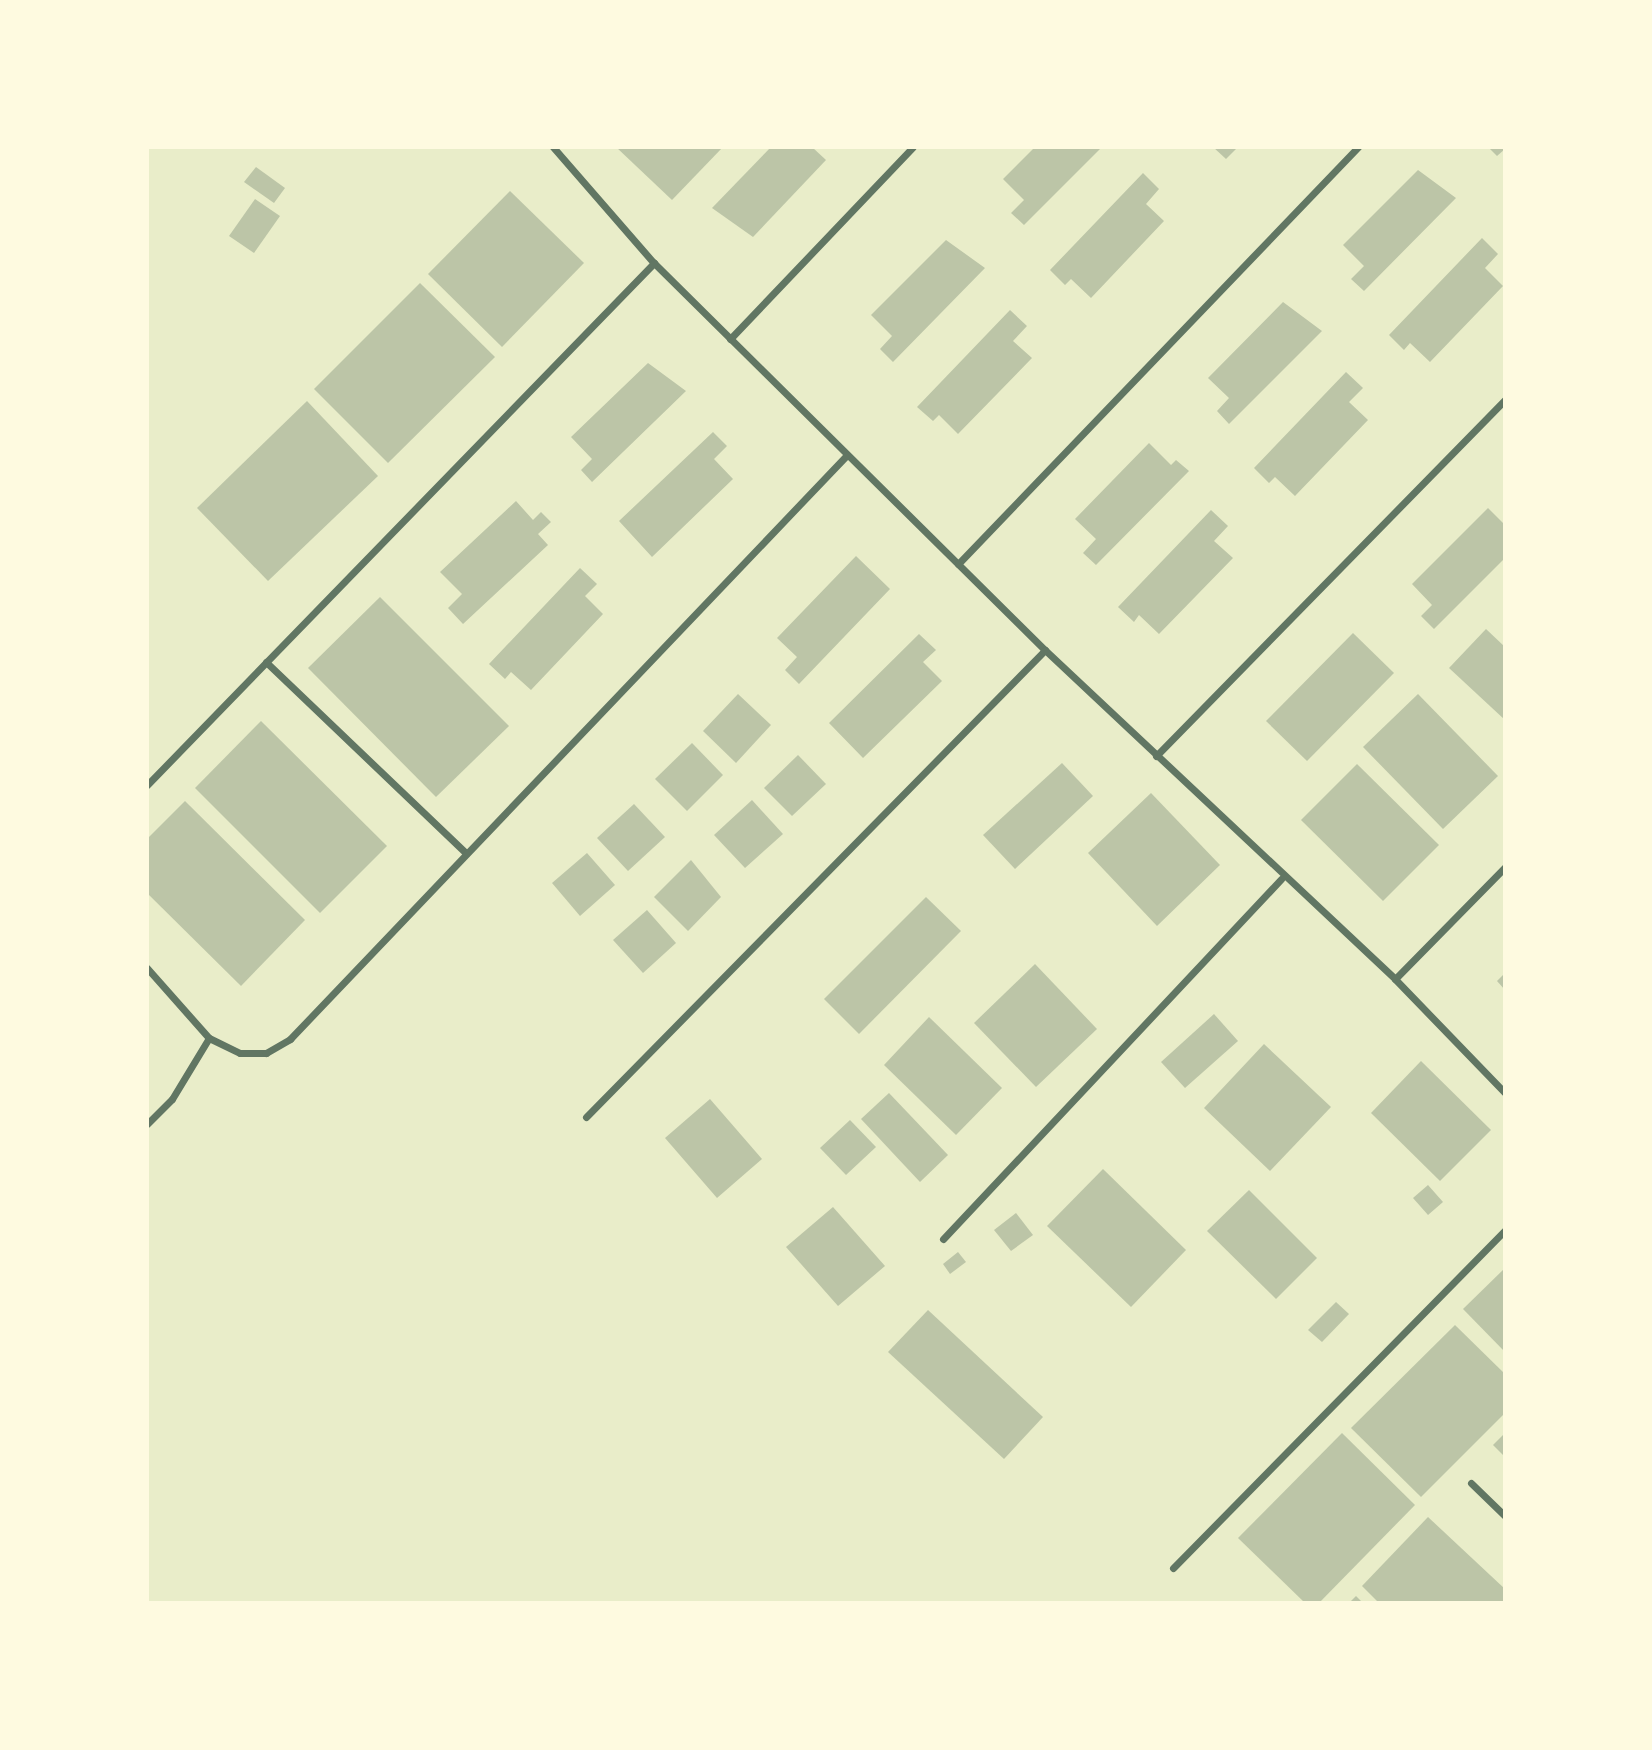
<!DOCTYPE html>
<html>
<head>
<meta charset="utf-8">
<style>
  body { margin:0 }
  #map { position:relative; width:1652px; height:1750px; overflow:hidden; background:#e9edc9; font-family:"DejaVu Sans",sans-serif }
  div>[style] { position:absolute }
  .building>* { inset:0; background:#bcc5a7 }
  .minor>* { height:7px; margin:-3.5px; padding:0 3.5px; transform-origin:3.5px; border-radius:3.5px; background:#617663 }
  span { translate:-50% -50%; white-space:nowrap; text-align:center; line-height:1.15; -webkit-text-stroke:7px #fefae0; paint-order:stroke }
  .frame { position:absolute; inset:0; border:149px solid #fefae0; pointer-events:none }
</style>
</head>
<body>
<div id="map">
  <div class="building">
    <div style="clip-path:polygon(616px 147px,723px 147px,672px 200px)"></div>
    <div style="clip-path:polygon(771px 147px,812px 147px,826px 160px,753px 237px,712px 208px)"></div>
    <div style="clip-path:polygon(1035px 147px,1102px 147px,1024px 225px,1011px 213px,1024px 200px,1003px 179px)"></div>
    <div style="clip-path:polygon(1213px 147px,1238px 147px,1226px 159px)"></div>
    <div style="clip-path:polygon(1488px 147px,1505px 147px,1505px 149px,1497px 156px)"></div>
    <div style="clip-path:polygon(256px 167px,285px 188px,274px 203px,244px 182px)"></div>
    <div style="clip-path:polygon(1418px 170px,1456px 198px,1364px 291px,1351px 279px,1364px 266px,1343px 245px)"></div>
    <div style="clip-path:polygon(1143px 173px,1159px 189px,1146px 204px,1164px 221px,1091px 298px,1071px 279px,1065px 285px,1050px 270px)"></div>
    <div style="clip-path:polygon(510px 191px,584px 263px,502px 347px,428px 274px)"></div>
    <div style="clip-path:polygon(255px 199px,280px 216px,254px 253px,229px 236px)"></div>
    <div style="clip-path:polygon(1482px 238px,1498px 254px,1485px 268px,1503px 286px,1430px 362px,1410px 343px,1404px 350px,1389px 335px)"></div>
    <div style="clip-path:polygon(946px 240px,985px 268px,893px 362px,880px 349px,892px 336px,871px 315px)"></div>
    <div style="clip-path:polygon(420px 283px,495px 357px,388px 463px,314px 389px)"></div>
    <div style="clip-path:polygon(1283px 302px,1322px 331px,1229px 424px,1217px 411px,1229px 398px,1208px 378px)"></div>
    <div style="clip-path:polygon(1010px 310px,1027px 326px,1013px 341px,1032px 358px,958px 434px,939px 415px,933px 421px,917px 407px)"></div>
    <div style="clip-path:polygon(648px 363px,686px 391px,592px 482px,581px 470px,592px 459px,571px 437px)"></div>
    <div style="clip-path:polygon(1346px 372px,1363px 388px,1349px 402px,1368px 420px,1295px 496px,1275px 477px,1269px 483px,1254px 468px)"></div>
    <div style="clip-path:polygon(307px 401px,378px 476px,268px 581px,197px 508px)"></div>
    <div style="clip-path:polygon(713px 432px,727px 446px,714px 459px,733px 479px,652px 557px,619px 521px)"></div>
    <div style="clip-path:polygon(1149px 443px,1171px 465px,1176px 460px,1189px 471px,1096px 565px,1083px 553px,1096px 539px,1075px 519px)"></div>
    <div style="clip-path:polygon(516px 501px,533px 520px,541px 512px,551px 522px,538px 534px,548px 545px,463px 624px,448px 608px,462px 594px,440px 572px)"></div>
    <div style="clip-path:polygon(1488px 508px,1505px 525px,1505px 558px,1434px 629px,1421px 616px,1432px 605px,1412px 584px)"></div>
    <div style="clip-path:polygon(1211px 510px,1228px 526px,1214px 541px,1233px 558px,1159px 634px,1139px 615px,1134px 622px,1118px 607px)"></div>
    <div style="clip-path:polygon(856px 556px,890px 589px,799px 684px,785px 670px,797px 657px,777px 638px)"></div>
    <div style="clip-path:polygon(580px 568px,597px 584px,585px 596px,603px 614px,531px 690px,511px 672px,505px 679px,489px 664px)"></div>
    <div style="clip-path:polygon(380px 597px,509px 726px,436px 797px,308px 668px)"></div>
    <div style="clip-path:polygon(1486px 629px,1505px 647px,1505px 720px,1449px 668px)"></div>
    <div style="clip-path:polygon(1353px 633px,1394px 673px,1307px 761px,1266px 721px)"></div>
    <div style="clip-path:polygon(919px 634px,936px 650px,923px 662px,942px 681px,863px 758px,829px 723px)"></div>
    <div style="clip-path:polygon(738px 694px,771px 725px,736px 763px,703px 731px)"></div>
    <div style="clip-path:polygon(1418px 694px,1498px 776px,1443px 829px,1363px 747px)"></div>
    <div style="clip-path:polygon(261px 721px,387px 846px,320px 913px,195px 788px)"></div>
    <div style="clip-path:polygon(692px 743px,723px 775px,687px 811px,655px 779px)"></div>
    <div style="clip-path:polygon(798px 755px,826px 784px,792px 816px,764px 788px)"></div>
    <div style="clip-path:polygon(1062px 763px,1093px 796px,1015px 869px,983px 835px)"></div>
    <div style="clip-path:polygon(1357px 764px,1439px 845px,1383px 901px,1301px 820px)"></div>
    <div style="clip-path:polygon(1151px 793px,1220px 865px,1157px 926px,1088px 853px)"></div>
    <div style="clip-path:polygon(752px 800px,783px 834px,745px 868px,714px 835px)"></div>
    <div style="clip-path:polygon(185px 801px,305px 920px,241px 986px,147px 893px,147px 839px)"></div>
    <div style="clip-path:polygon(634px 804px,665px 837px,628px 871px,597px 838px)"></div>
    <div style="clip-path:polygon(587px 853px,615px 885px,580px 916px,552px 883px)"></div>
    <div style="clip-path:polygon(691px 860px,721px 897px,688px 931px,654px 897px)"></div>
    <div style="clip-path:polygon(926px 897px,961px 931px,859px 1034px,824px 999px)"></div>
    <div style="clip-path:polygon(647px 910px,676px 943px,643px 973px,613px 940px)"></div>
    <div style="clip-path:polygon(1035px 964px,1097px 1029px,1036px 1087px,974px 1023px)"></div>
    <div style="clip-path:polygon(1505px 973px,1505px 990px,1497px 981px)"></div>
    <div style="clip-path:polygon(1214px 1014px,1238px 1041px,1185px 1088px,1161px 1062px)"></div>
    <div style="clip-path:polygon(929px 1017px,1002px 1088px,956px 1135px,884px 1065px)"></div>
    <div style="clip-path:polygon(1264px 1044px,1331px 1107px,1270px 1171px,1204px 1108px)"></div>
    <div style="clip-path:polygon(1421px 1061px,1491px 1130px,1440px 1181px,1371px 1113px)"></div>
    <div style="clip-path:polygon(889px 1093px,948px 1155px,920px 1182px,861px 1119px)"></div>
    <div style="clip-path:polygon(710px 1099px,762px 1159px,717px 1198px,665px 1138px)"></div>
    <div style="clip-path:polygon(850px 1120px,876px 1147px,846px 1175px,820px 1148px)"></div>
    <div style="clip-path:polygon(1103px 1169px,1186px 1250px,1131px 1307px,1047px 1226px)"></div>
    <div style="clip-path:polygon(1428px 1185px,1443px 1202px,1428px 1215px,1413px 1198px)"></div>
    <div style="clip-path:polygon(1249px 1190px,1317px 1258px,1276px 1299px,1207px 1231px)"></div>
    <div style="clip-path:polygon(833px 1207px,885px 1266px,838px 1306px,786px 1247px)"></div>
    <div style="clip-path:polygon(1016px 1213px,1033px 1235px,1011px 1251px,994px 1230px)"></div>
    <div style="clip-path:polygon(958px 1252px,966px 1262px,950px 1274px,943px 1264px)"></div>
    <div style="clip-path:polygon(1505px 1268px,1505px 1352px,1463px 1309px)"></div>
    <div style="clip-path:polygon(1336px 1302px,1349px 1314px,1322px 1342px,1308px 1330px)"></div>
    <div style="clip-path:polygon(928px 1310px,1043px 1417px,1004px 1459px,888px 1352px)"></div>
    <div style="clip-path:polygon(1455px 1325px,1505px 1374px,1505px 1413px,1421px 1497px,1351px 1428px)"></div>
    <div style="clip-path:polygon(1342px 1433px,1415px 1505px,1319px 1603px,1305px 1603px,1238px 1538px)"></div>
    <div style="clip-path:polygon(1505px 1433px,1505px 1457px,1493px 1445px)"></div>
    <div style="clip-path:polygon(1428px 1517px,1505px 1589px,1505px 1603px,1379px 1603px,1362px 1586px)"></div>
    <div style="clip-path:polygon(1356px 1596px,1363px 1603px,1349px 1603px)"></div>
  </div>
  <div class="minor">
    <div style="left:553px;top:147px;width:154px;rotate:49deg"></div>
    <div style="left:654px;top:263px;width:550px;rotate:44.71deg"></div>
    <div style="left:1045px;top:650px;width:480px;rotate:43.2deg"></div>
    <div style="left:1395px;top:979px;width:158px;rotate:46deg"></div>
    <div style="left:730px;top:339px;width:265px;rotate:-46.4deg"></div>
    <div style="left:958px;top:564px;width:578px;rotate:-46.19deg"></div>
    <div style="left:266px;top:662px;width:277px;rotate:43.7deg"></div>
    <div style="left:1156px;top:756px;width:499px;rotate:-45.6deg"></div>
    <div style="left:147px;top:785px;width:728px;rotate:-45.84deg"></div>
    <div style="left:147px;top:968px;width:94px;rotate:48.5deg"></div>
    <div style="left:209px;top:1038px;width:34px;rotate:26deg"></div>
    <div style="left:240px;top:1053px;width:26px"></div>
    <div style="left:266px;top:1053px;width:28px;rotate:-30deg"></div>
    <div style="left:290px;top:1039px;width:807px;rotate:-46.36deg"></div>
    <div style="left:1395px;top:979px;width:157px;rotate:-45.5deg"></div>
    <div style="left:586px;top:1117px;width:655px;rotate:-45.49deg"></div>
    <div style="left:147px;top:1124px;width:35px;rotate:-45deg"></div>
    <div style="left:172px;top:1099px;width:71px;rotate:-58.8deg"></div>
    <div style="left:943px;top:1239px;width:494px;rotate:-46.8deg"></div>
    <div style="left:1471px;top:1483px;width:47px;rotate:44.1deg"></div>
    <div style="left:1173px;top:1568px;width:474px;rotate:-45.5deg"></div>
  </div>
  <div class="frame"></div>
</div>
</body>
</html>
